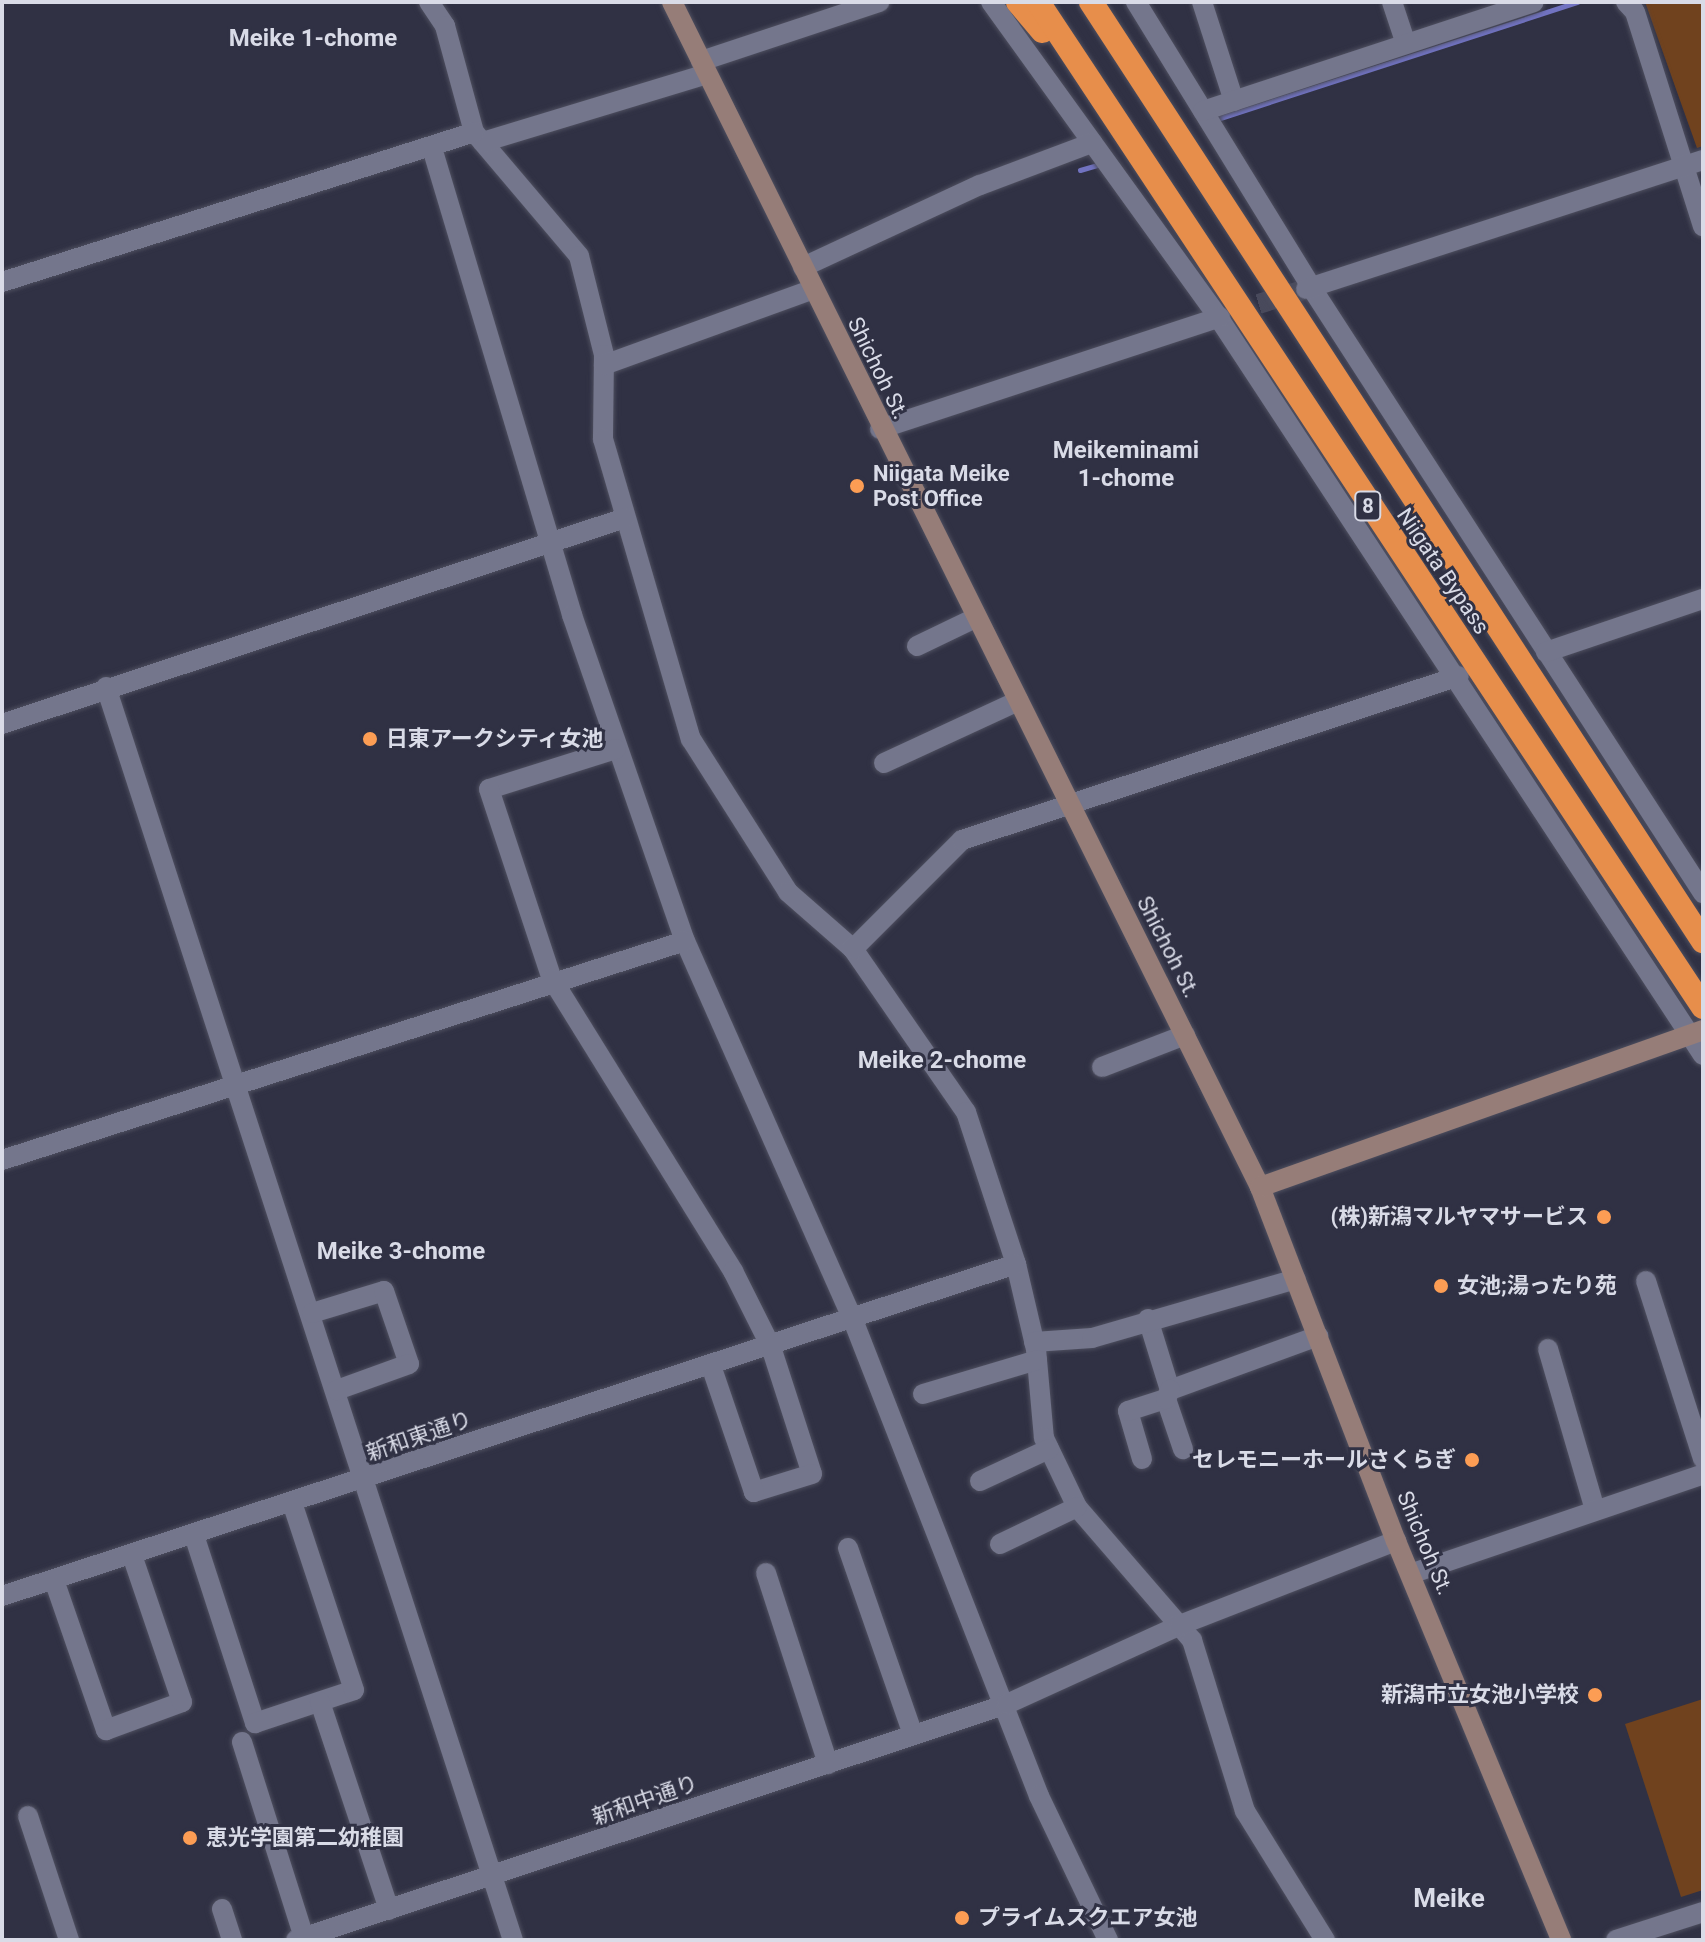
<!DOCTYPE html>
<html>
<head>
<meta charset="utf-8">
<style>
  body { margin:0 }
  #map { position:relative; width:1705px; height:1942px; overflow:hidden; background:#303144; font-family:Roboto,"Noto Sans JP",sans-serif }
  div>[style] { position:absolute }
  .green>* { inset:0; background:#70421e }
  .stream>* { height:5px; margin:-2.5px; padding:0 2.5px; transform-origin:2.5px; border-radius:2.5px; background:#7173c1 }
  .street-tunnel>* { height:20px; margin-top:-10px; transform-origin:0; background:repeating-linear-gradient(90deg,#494a5c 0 20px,transparent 0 30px) }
  .roads { filter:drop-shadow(0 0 2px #4e4f5f) drop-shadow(0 0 2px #4e4f5f) }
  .street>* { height:20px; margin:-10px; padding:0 10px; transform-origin:10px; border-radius:10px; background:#74768c }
  .secondary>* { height:20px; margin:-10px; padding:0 10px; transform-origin:10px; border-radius:10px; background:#967d78 }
  .highway>* { height:24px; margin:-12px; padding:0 12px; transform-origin:12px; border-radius:12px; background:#e78e4b }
  .dots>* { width:22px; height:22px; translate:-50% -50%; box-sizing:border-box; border:4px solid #303144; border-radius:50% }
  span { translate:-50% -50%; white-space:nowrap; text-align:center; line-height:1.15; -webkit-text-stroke:6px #303144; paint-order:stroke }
  .shield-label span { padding:2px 6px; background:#303144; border:2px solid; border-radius:6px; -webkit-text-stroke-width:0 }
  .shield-label { font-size:20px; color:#d9dbe7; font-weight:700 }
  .street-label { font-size:22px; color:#d9dbe7 }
  .poi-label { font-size:22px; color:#d9dbe7; font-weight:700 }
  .left { translate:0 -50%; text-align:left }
  .right { translate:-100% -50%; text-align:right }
  .neighbourhood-label { font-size:24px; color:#d9dbe7; font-weight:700 }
  .quarter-label { font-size:26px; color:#d9dbe7; font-weight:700 }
  .frame { position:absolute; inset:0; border:4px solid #d9dbe7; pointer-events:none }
</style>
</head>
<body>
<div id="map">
  <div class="green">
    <div style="clip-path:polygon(1645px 2px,1703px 2px,1703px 146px,1697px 148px)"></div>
    <div style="clip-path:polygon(1703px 1699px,1703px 1890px,1681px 1897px,1625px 1724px)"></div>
  </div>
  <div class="stream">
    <div style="left:1217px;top:119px;width:379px;rotate:-18deg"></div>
    <div style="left:1080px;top:170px;width:22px;rotate:-16deg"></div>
  </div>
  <div class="street-tunnel">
    <div style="left:1230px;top:313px;width:80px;rotate:-17.5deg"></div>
  </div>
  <div class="roads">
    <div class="street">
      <div style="left:429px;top:2px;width:29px;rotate:56deg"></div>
      <div style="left:445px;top:26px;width:110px;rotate:74.7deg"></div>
      <div style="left:474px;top:132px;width:162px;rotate:49.7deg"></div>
      <div style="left:579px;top:256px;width:102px;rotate:75.8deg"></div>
      <div style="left:604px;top:355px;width:84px;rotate:90.7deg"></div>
      <div style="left:603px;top:439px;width:313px;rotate:73.7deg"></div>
      <div style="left:691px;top:739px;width:181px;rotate:57.6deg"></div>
      <div style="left:788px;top:892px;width:86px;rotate:41.2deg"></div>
      <div style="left:853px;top:949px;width:198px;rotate:55.3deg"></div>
      <div style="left:966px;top:1112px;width:160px;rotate:71.8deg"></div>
      <div style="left:1016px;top:1264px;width:87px;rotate:76.8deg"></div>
      <div style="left:1036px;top:1349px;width:89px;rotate:84.9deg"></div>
      <div style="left:1044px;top:1438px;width:76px;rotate:64.4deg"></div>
      <div style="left:1077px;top:1507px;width:176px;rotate:49.2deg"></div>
      <div style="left:1192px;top:1640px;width:179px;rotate:72.8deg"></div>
      <div style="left:1245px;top:1811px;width:152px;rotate:58.2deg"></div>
      <div style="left:991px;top:2px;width:388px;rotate:54.2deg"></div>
      <div style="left:1218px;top:317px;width:883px;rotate:56.69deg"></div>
      <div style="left:1136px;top:2px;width:334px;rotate:58.4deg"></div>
      <div style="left:1311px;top:287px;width:722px;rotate:57.1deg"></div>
      <div style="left:1202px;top:2px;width:104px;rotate:72.1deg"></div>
      <div style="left:1392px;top:2px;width:44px;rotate:71.6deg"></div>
      <div style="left:1626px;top:2px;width:13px;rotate:48deg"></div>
      <div style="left:1635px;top:12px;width:225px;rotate:72.4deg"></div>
      <div style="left:701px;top:61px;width:188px;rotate:-18.3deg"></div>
      <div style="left:1203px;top:111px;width:348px;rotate:-18.2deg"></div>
      <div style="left:483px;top:142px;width:234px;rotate:-16.9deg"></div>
      <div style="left:432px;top:148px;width:488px;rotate:73.3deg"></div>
      <div style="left:572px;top:615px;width:345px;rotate:70.9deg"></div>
      <div style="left:685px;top:941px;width:415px;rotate:66.1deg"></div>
      <div style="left:853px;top:1320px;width:511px;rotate:68.66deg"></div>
      <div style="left:1039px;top:1796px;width:160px;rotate:64.4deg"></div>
      <div style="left:803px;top:267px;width:195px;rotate:-24.9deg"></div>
      <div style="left:980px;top:185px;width:120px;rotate:-20.6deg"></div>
      <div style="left:2px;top:282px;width:495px;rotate:-17.6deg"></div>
      <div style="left:1306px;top:289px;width:417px;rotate:-18deg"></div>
      <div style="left:604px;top:365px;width:223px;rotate:-19.9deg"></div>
      <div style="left:880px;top:429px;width:358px;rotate:-18.2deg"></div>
      <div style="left:917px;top:646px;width:64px;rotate:-25.8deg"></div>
      <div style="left:1546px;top:652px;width:166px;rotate:-18.7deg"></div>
      <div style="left:106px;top:687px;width:1317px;rotate:72.01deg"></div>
      <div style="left:2px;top:724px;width:656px;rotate:-18.3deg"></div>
      <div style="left:616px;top:749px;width:133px;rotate:162.5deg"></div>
      <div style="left:489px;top:789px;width:200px;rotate:71.7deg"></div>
      <div style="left:552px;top:979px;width:344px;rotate:58.2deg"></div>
      <div style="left:733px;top:1271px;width:85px;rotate:63.4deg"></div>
      <div style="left:771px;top:1347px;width:133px;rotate:72.1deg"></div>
      <div style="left:812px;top:1474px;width:61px;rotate:162.8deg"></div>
      <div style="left:754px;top:1492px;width:133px;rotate:-108.8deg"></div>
      <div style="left:884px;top:763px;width:148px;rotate:-24.8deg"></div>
      <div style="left:853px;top:949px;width:154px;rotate:-45deg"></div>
      <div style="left:962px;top:840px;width:523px;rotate:-18.26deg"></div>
      <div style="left:1102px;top:1067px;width:89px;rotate:-21.1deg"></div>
      <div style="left:2px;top:1160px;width:717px;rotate:-17.78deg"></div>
      <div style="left:1646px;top:1281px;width:187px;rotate:72.2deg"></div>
      <div style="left:312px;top:1313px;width:75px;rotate:-17deg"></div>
      <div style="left:384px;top:1291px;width:77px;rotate:71.1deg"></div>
      <div style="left:409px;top:1364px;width:77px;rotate:160.1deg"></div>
      <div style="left:1148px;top:1319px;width:74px;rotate:72.8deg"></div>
      <div style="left:1170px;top:1390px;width:158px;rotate:-20deg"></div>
      <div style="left:1034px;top:1342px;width:58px;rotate:-3.9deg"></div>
      <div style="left:1092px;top:1338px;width:212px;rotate:-16.1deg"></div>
      <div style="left:1548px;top:1349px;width:168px;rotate:73.7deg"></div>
      <div style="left:923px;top:1394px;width:119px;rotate:-16.6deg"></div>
      <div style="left:1166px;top:1399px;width:53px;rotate:71.2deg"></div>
      <div style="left:1142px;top:1459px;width:50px;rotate:-106.3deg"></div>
      <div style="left:1128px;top:1411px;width:40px;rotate:-18deg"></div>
      <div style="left:1166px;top:1399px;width:10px;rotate:-66deg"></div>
      <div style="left:980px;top:1481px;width:76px;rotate:-24.9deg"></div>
      <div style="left:194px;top:1535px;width:198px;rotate:72deg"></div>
      <div style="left:255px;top:1723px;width:104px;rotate:-18.4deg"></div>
      <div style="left:354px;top:1690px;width:197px;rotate:-108.3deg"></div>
      <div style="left:1000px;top:1544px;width:85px;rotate:-25.7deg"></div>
      <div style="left:848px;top:1548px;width:198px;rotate:70.8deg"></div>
      <div style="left:766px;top:1573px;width:201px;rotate:72deg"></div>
      <div style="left:1413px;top:1573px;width:306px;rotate:-18.8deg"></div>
      <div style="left:54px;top:1580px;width:159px;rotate:70.9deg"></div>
      <div style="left:106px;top:1730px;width:81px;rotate:-20.2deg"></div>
      <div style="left:182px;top:1702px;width:155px;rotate:-108.8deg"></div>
      <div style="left:2px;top:1596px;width:1067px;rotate:-18.13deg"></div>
      <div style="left:320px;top:1702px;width:219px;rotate:71.6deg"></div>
      <div style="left:242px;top:1742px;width:206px;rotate:72.4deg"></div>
      <div style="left:28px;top:1816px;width:131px;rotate:71.7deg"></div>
      <div style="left:222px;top:1909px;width:33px;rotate:72deg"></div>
      <div style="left:296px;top:1940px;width:749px;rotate:-18.36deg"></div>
      <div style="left:1007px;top:1704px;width:190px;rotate:-24.5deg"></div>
      <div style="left:1180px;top:1625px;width:232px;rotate:-21.3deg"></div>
      <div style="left:1616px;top:1940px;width:91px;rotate:-17.8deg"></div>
    </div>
    <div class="secondary">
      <div style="left:672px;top:2px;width:1323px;rotate:63.61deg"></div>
      <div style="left:1260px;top:1187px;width:379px;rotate:69deg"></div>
      <div style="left:1396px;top:1541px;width:432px;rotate:67.5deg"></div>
      <div style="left:1260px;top:1187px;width:470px;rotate:-19.5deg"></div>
    </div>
    <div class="highway">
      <div style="left:1018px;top:2px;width:38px;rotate:50deg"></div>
      <div style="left:1038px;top:2px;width:1205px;rotate:56.51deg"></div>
      <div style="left:1091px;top:2px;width:1121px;rotate:56.91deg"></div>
    </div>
  </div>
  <div class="dots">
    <div style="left:857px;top:486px;background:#fc9d54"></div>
    <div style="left:370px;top:739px;background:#fc9d54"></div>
    <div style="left:1604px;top:1217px;background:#fc9d54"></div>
    <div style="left:1441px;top:1286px;background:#fc9d54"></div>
    <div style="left:1472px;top:1460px;background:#fc9d54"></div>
    <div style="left:1595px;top:1695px;background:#fc9d54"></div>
    <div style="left:190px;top:1838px;background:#fc9d54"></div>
    <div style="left:962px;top:1918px;background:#fc9d54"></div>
  </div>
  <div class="shield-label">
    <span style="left:1368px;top:506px">8</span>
  </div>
  <div class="street-label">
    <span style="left:878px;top:368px;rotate:64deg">Shichoh St.</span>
    <span style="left:1443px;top:571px;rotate:56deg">Niigata Bypass</span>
    <span style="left:1168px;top:947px;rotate:63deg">Shichoh St.</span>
    <span style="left:419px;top:1436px;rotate:-19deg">新和東通り</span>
    <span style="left:1425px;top:1543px;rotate:67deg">Shichoh St.</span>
    <span style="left:645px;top:1800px;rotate:-19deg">新和中通り</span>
  </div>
  <div class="poi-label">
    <span class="left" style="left:873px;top:486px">Niigata Meike<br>Post Office</span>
    <span class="left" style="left:386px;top:739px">日東アークシティ女池</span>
    <span class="right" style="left:1588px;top:1217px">(株)新潟マルヤマサービス</span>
    <span class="left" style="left:1457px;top:1286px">女池;湯ったり苑</span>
    <span class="right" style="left:1456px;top:1460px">セレモニーホールさくらぎ</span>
    <span class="right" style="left:1579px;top:1695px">新潟市立女池小学校</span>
    <span class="left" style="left:206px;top:1838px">恵光学園第二幼稚園</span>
    <span class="left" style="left:978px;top:1918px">プライムスクエア女池</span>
  </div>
  <div class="neighbourhood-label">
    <span style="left:313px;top:39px">Meike 1-chome</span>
    <span style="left:1126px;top:465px">Meikeminami<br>1-chome</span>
    <span style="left:942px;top:1061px">Meike 2-chome</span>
    <span style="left:401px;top:1252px">Meike 3-chome</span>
  </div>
  <div class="quarter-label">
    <span style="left:1449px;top:1899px">Meike</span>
  </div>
  <div class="frame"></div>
</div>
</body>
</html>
